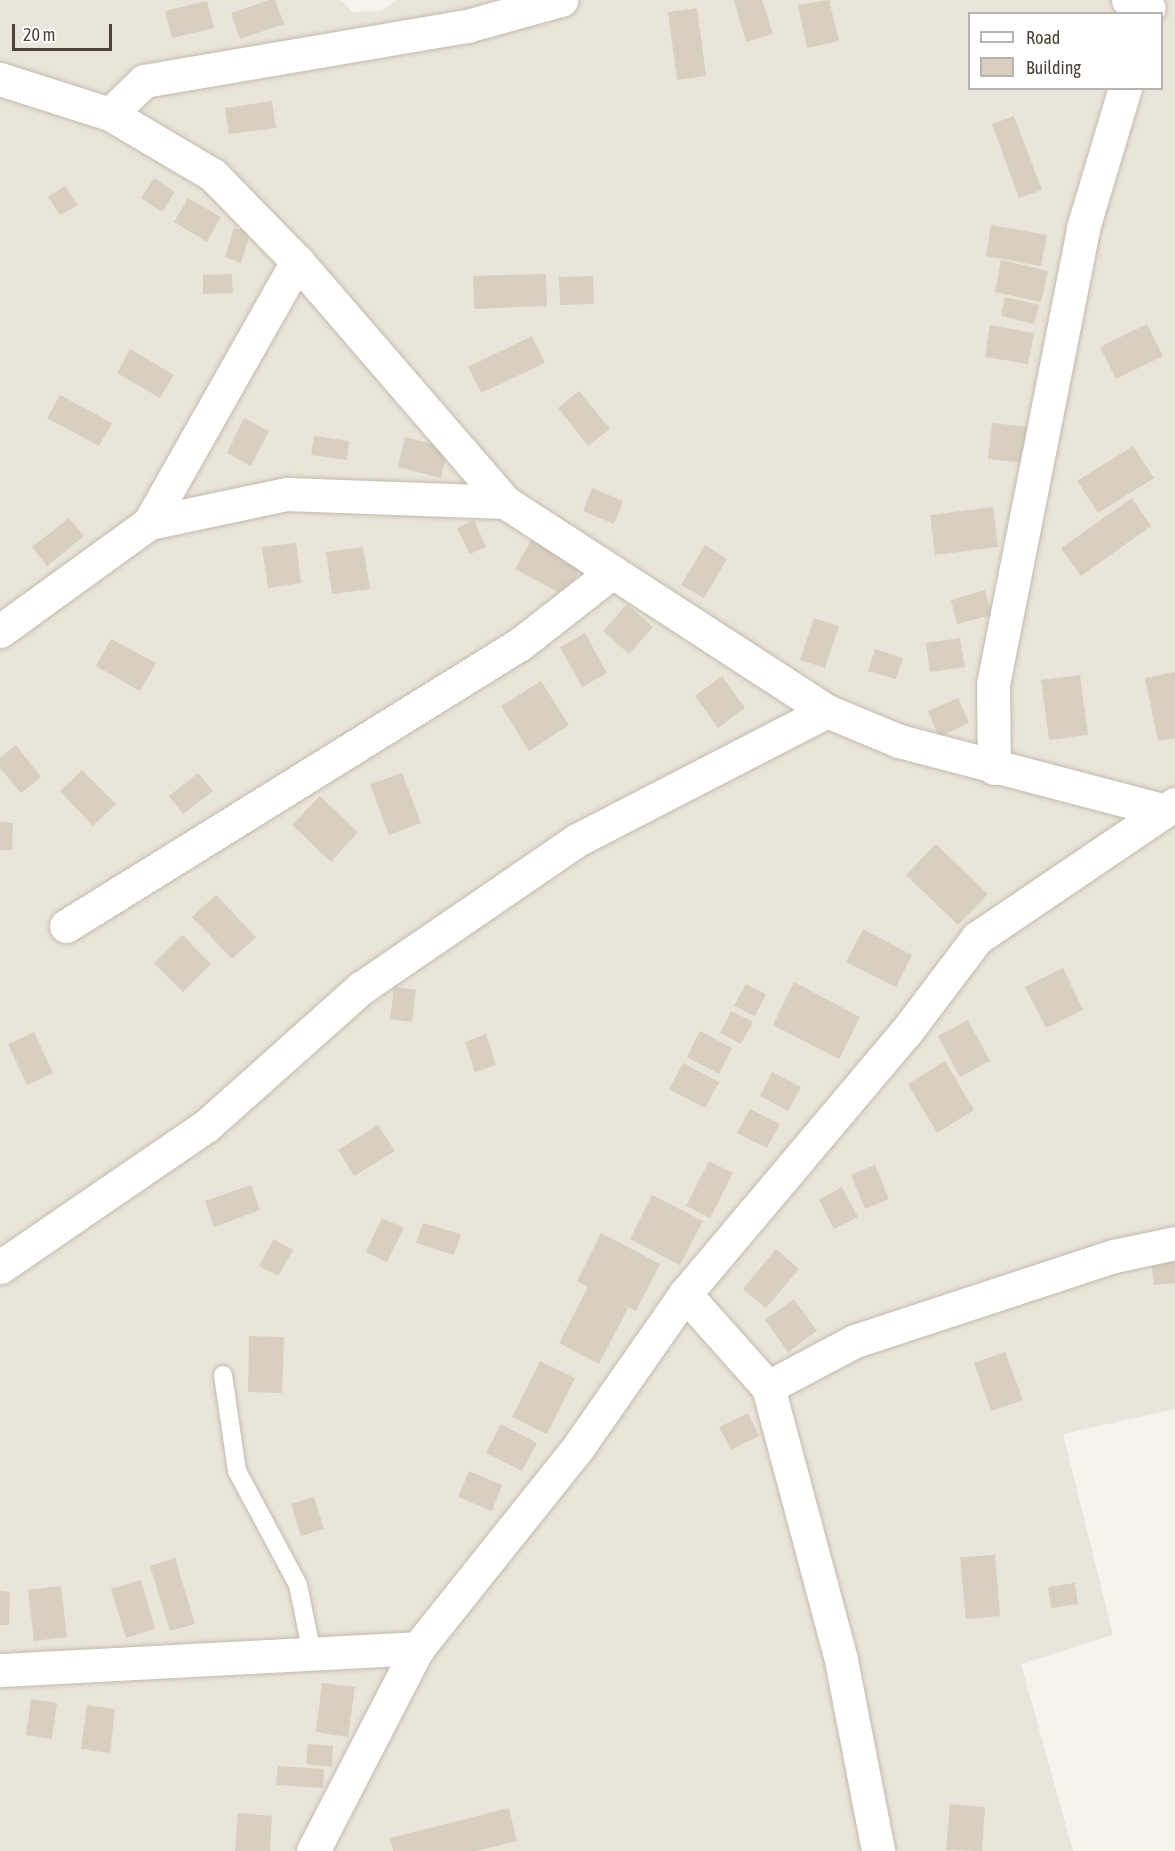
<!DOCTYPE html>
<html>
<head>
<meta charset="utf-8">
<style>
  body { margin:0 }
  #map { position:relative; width:1175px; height:1851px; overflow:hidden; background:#f6f3ec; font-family:"Asap Condensed",sans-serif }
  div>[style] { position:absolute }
  .residential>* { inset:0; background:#eae5da }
  .building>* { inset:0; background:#d8cfc1 }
  .roads { filter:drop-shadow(0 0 2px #c2bbae) drop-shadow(0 0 2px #c2bbae) }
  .lane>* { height:18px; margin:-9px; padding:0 9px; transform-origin:9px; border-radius:9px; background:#fff }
  .street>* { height:33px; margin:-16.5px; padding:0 16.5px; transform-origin:16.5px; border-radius:16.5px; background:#fff }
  span { translate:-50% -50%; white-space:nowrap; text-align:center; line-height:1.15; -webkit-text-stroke:4.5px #fff; paint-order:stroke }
  .legend { position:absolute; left:968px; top:12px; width:195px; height:78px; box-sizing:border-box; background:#fff; border:2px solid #b7b4b0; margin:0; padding:8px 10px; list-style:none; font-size:18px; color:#4b4439 }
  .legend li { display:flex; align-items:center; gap:12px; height:30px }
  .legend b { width:30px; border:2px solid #b7b4b0 }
  .scale { position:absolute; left:12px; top:24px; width:100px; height:27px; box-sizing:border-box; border:3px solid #4b4439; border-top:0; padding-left:8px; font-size:18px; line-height:21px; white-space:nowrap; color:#4b4439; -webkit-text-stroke:4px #fff; paint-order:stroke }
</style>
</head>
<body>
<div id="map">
  <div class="residential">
    <div style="clip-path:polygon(evenodd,0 0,340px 0,353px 12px,381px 11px,397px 0,1175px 0,1175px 1409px,1063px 1434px,1113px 1635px,1021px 1664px,1073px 1851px,0 1851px,0 0,970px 14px,1162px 14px,1162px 88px,970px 88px,970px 14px)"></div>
  </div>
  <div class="building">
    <div style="clip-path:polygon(269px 0,275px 0,284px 24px,240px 39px,231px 13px)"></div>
    <div style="clip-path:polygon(734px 0,762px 0,773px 34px,746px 42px)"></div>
    <div style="clip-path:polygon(829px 0,839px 41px,807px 48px,798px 5px)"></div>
    <div style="clip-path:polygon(207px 1px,214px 28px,172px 38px,165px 11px)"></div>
    <div style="clip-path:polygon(697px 8px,706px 76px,677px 80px,668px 12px)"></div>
    <div style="clip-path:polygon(272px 101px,276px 128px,229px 134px,225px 108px)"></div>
    <div style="clip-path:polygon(1014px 116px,1042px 190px,1019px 198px,992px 124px)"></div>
    <div style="clip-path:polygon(154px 178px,175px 192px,162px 212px,141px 198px)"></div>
    <div style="clip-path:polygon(65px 186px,78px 205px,60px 215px,48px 197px)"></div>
    <div style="clip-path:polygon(188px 198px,221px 217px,207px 242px,174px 222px)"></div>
    <div style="clip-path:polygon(991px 225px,1047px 235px,1041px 266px,986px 256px)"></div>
    <div style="clip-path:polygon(234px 228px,250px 233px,241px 263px,225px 257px)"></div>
    <div style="clip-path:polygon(1001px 260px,1048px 271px,1041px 302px,995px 292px)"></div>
    <div style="clip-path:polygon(232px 274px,233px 293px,203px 294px,203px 275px)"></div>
    <div style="clip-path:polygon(546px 274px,547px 306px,474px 309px,473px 276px)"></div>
    <div style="clip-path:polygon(593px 276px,594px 304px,560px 305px,559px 277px)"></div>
    <div style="clip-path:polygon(1005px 297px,1039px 305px,1034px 324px,1001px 316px)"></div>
    <div style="clip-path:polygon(1147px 324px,1163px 356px,1116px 379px,1100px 347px)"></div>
    <div style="clip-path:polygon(990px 325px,1034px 333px,1028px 364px,985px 357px)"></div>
    <div style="clip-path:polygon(532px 336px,545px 363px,481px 393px,468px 367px)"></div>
    <div style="clip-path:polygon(130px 349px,174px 375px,160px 398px,117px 373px)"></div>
    <div style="clip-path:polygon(579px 391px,610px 429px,588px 446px,558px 408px)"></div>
    <div style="clip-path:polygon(60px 395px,112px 423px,99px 446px,47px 418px)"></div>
    <div style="clip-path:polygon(244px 418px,269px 431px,251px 466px,227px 453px)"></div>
    <div style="clip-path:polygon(992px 423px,1029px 427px,1025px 463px,988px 459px)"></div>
    <div style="clip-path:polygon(314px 436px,349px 441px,347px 460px,311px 455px)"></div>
    <div style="clip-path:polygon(405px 437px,448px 448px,441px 478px,398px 467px)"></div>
    <div style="clip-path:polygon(1133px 446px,1154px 478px,1098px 513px,1077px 481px)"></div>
    <div style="clip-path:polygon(592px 488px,623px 501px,614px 524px,583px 511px)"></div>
    <div style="clip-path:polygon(1132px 498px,1151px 526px,1081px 576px,1061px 548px)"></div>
    <div style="clip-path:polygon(993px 507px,998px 547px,935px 555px,930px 515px)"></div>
    <div style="clip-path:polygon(69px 518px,84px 536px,47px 566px,32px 547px)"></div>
    <div style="clip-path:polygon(474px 520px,486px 547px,470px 554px,457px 528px)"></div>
    <div style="clip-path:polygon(531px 540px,581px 567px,566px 596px,515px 569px)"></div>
    <div style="clip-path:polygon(296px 543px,301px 583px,268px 588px,262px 547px)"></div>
    <div style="clip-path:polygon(705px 545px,727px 559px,704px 598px,681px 585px)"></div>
    <div style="clip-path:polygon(363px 547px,370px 589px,332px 594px,326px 552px)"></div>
    <div style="clip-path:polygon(985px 590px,992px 615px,957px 624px,951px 600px)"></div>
    <div style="clip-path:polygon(627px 604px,653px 627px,629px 654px,603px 631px)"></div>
    <div style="clip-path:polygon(814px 618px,839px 626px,825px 668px,800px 660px)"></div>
    <div style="clip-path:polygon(585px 633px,607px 673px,582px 687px,560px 647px)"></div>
    <div style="clip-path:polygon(960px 638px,965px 667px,930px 672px,926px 643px)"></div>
    <div style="clip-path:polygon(111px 639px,156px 663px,140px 691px,96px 666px)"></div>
    <div style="clip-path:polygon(875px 649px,903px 658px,896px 679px,868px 671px)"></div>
    <div style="clip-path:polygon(1175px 672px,1175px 738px,1158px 741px,1145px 678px)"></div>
    <div style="clip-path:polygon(1080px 675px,1088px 735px,1049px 740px,1041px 680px)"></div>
    <div style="clip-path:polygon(722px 676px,745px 708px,718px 728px,695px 696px)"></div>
    <div style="clip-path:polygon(541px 681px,569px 725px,529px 751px,501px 706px)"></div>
    <div style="clip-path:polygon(958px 698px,969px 723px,939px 737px,928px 711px)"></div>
    <div style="clip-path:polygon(16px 745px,41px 777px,21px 793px,0 768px,0 758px)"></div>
    <div style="clip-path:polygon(82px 770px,116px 804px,93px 826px,60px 791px)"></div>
    <div style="clip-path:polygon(198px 773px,213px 791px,183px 814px,169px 796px)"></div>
    <div style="clip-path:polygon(402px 773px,421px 823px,389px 835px,370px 784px)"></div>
    <div style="clip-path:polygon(320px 796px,358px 832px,331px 862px,292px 825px)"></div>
    <div style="clip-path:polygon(0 822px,13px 823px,12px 850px,0 850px)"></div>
    <div style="clip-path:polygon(936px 844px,988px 894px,958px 925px,906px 875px)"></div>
    <div style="clip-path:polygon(216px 895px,256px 937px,232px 959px,192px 917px)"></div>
    <div style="clip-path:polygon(863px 929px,912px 955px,896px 987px,846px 962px)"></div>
    <div style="clip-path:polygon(183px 935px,211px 964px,183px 992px,154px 963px)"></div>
    <div style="clip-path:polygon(1063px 968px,1083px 1010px,1046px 1028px,1025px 987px)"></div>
    <div style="clip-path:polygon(794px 982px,860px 1017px,839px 1059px,773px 1025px)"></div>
    <div style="clip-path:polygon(746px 984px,766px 994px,755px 1016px,734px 1006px)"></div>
    <div style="clip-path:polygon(394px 987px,416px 990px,412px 1022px,390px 1019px)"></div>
    <div style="clip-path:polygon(731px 1011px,753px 1022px,741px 1044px,720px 1033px)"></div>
    <div style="clip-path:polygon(968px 1020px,990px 1061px,960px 1077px,938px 1036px)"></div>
    <div style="clip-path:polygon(700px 1031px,732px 1048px,719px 1074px,687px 1057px)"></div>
    <div style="clip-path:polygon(34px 1032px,53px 1073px,27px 1085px,8px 1044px)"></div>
    <div style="clip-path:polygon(486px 1034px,496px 1065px,475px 1072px,465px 1042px)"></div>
    <div style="clip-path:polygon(945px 1061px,974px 1110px,937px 1133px,908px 1084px)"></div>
    <div style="clip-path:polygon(683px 1063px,719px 1082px,705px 1108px,669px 1089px)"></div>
    <div style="clip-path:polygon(772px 1072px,801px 1087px,788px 1111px,760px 1096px)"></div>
    <div style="clip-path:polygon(750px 1109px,780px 1124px,767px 1148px,737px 1133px)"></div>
    <div style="clip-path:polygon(378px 1125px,395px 1151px,354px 1176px,338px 1150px)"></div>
    <div style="clip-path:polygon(709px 1161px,733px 1173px,710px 1218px,686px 1206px)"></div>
    <div style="clip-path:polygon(875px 1165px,889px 1199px,865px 1209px,851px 1175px)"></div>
    <div style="clip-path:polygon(251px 1185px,260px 1210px,214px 1227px,205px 1201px)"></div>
    <div style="clip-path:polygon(842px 1187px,858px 1217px,834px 1229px,819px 1200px)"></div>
    <div style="clip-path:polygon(652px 1195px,703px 1221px,680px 1265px,630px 1239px)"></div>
    <div style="clip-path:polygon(382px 1218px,404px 1228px,387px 1262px,366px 1252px)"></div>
    <div style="clip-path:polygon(423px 1223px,461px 1234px,454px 1255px,416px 1243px)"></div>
    <div style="clip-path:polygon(601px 1233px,660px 1264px,636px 1311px,614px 1300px,628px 1308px,599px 1364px,559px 1343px,588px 1287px,577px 1281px)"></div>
    <div style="clip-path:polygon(274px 1239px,293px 1250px,278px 1276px,259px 1266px)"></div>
    <div style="clip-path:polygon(776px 1249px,799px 1269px,766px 1308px,743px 1289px)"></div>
    <div style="clip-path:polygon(1175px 1249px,1175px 1283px,1154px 1285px,1150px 1252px)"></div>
    <div style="clip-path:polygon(794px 1299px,817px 1331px,788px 1352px,765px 1320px)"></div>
    <div style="clip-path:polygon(249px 1336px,284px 1337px,282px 1393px,248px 1392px)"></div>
    <div style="clip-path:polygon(1005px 1352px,1023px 1400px,991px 1411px,974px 1363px)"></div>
    <div style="clip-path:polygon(540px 1361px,575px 1378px,547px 1434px,512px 1417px)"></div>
    <div style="clip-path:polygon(748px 1413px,759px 1436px,731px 1450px,719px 1427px)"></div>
    <div style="clip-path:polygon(501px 1424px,537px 1443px,522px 1471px,486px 1453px)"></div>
    <div style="clip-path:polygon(469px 1471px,502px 1485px,492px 1511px,458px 1497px)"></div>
    <div style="clip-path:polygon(314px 1497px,324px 1529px,301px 1536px,291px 1504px)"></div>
    <div style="clip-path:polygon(995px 1555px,1000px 1616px,966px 1619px,960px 1557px)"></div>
    <div style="clip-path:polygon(175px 1558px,195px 1624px,170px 1631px,150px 1566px)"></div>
    <div style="clip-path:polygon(141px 1580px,155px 1629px,126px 1638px,111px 1589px)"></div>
    <div style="clip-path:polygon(1075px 1583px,1078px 1604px,1051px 1608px,1048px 1587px)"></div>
    <div style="clip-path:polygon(61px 1586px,67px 1637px,34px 1641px,28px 1590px)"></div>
    <div style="clip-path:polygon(0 1591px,10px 1592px,9px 1625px,0 1625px)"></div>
    <div style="clip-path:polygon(322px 1683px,355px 1687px,348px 1737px,316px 1732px)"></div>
    <div style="clip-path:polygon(31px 1699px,57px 1703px,52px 1739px,26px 1735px)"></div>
    <div style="clip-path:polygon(87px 1705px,115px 1709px,110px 1753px,81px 1749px)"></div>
    <div style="clip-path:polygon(308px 1744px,333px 1746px,332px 1767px,306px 1764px)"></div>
    <div style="clip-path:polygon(278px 1766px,324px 1769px,323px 1788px,276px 1785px)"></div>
    <div style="clip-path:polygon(950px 1804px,985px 1807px,982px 1851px,946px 1850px)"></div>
    <div style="clip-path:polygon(509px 1808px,517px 1841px,476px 1851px,393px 1851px,390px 1838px)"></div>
    <div style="clip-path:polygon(238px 1813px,272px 1816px,270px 1851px,235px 1851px)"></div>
  </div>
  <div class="roads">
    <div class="lane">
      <div style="left:223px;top:1375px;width:97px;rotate:81.7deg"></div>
      <div style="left:237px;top:1471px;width:129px;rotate:61.8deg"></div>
      <div style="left:298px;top:1585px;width:69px;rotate:78.4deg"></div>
    </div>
    <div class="street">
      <div style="left:1128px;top:0;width:22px;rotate:21deg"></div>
      <div style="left:0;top:79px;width:115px;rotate:17.7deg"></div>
      <div style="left:110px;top:114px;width:120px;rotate:30.6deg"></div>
      <div style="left:213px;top:175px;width:120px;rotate:45.7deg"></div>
      <div style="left:297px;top:261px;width:318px;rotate:49.2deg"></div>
      <div style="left:505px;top:502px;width:384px;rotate:33deg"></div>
      <div style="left:827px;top:711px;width:78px;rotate:22.6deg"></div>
      <div style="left:899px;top:741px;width:272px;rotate:14.7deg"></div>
      <div style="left:110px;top:114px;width:47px;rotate:-44.1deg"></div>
      <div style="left:144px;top:81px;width:328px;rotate:-9.7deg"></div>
      <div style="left:467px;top:26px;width:98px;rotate:-15.5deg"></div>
      <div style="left:149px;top:523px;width:301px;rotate:-60.5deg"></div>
      <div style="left:0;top:631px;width:184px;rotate:-35.9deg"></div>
      <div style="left:149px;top:523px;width:141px;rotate:-11.9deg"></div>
      <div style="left:287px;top:494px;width:218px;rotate:2.1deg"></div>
      <div style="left:994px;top:768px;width:84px;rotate:-90.7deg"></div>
      <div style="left:993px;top:684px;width:465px;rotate:-78.8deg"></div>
      <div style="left:1083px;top:228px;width:146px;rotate:-73.3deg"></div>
      <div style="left:66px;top:926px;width:534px;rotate:-31.85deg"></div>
      <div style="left:520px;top:644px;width:117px;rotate:-38deg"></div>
      <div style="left:0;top:1267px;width:250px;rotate:-34.4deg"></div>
      <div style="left:206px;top:1126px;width:208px;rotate:-41.7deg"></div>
      <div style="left:361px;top:988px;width:262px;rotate:-34.4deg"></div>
      <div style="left:577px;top:840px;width:281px;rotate:-27.3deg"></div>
      <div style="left:685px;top:1294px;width:125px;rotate:48.3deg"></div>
      <div style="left:768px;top:1387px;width:283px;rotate:75deg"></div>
      <div style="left:841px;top:1660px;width:195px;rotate:79deg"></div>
      <div style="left:768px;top:1387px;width:98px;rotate:-27.9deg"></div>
      <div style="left:855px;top:1341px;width:273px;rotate:-18.2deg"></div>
      <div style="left:1114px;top:1256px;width:62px;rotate:-12deg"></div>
      <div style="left:0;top:1670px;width:419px;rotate:-3deg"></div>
      <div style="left:313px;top:1851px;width:229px;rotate:-62.7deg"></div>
      <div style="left:418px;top:1648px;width:258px;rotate:-51.4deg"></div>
      <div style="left:579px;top:1446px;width:185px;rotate:-55.1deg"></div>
      <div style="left:685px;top:1294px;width:343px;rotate:-49.9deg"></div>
      <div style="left:906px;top:1032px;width:118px;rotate:-52.9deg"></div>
      <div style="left:977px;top:938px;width:239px;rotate:-34.1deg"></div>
    </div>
  </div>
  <ul class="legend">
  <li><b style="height:8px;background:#fff"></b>Road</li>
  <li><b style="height:16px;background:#d8cfc1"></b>Building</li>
  </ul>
  <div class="scale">20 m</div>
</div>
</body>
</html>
